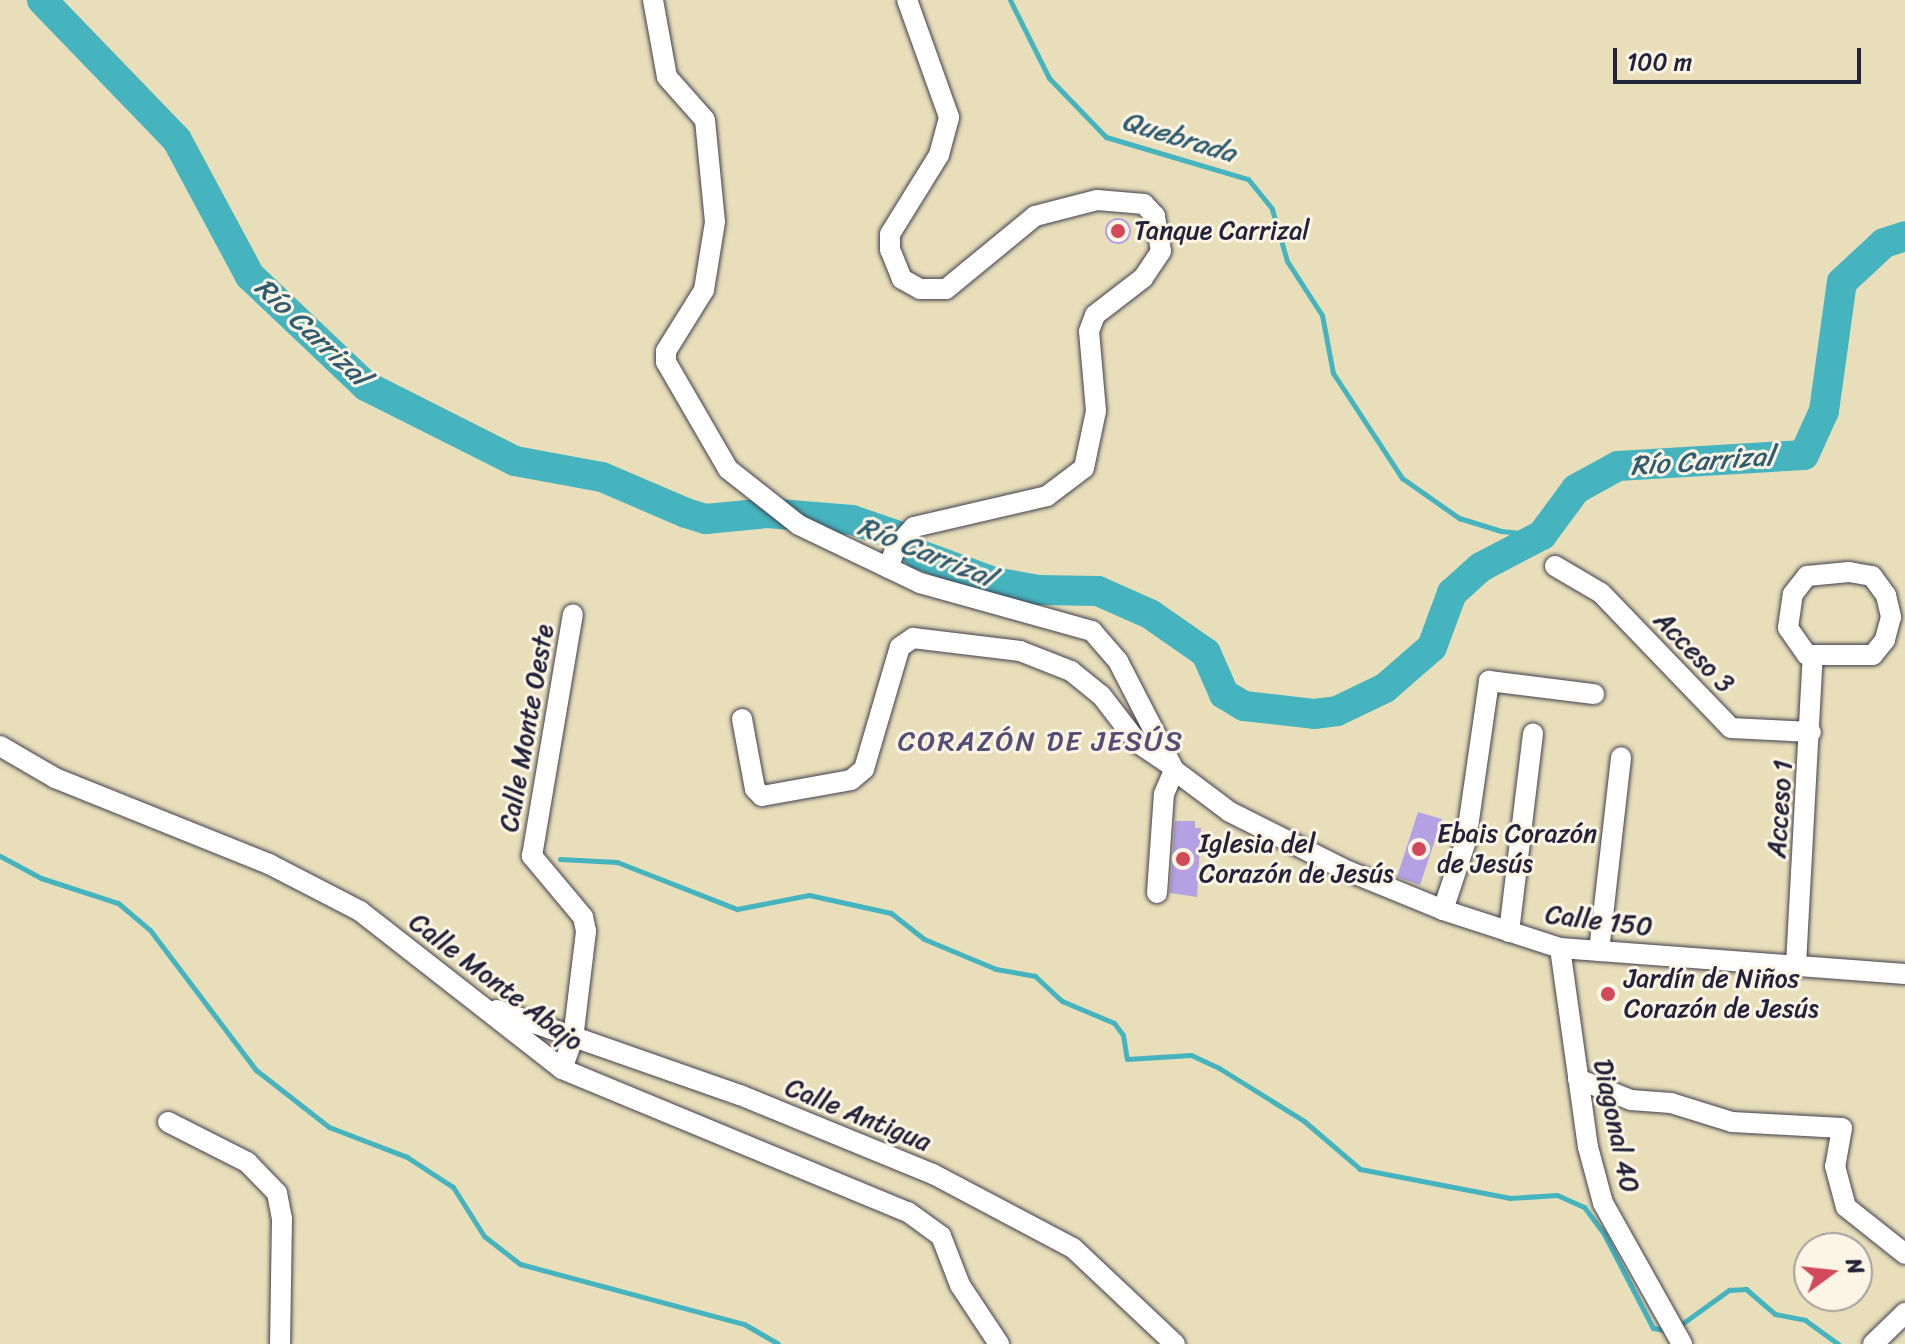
<!DOCTYPE html>
<html>
<head>
<meta charset="utf-8">
<style>
  body { margin:0 }
  #map { position:relative; width:1905px; height:1344px; overflow:hidden; background:#e8dfba; font-family:Sriracha,sans-serif }
  div>[style] { position:absolute }
  .stream>* { height:5px; margin:-2.5px; padding:0 2.5px; transform-origin:2.5px; border-radius:2.5px; background:#45b4bf }
  .river>* { height:30px; margin:-15px; padding:0 15px; transform-origin:15px; border-radius:15px; background:#45b4bf }
  .building>* { inset:0; background:#b3a1e3 }
  .round { border-radius:50% }
  .roads { filter:drop-shadow(0 0 2px #403e4e) drop-shadow(0 0 2px #403e4e) }
  .minor>* { height:20px; margin:-10px; padding:0 10px; transform-origin:10px; border-radius:10px; background:#fff }
  .dots>* { width:22px; height:22px; translate:-50% -50%; box-sizing:border-box; border:4px solid #fcf5e5; border-radius:50% }
  span { translate:-50% -50%; white-space:nowrap; text-align:center; line-height:1.15; -webkit-text-stroke:6px #fcf5e5; paint-order:stroke }
  .poi-label { font-size:26px; color:#22223b }
  .left { translate:0 -50%; text-align:left }
  .street-label { font-size:26px; color:#22223b }
  .water-label { font-size:28px; color:#305c70; font-style:italic }
  .neighbourhood-label { font-size:28px; color:#554e76; letter-spacing:2px }
  .north { position:absolute; left:1793px; top:1232px; width:80px; height:80px; box-sizing:border-box; background:#fcf5e5; border:2px solid #a5a1a1; border-radius:50%; rotate:75deg; font-size:22px; font-weight:700; line-height:32px; text-align:center; color:#22223b }
  .north::after { content:''; display:block; margin:auto; width:28px; height:36px; background:#d1495b; clip-path:polygon(50% 0,100% 100%,50% 72%,0 100%) }
  .scale { position:absolute; left:1613px; top:48px; width:248px; height:36px; box-sizing:border-box; border:4px solid #22223b; border-top:0; padding-left:10px; font-size:24px; line-height:28px; white-space:nowrap; color:#22223b; -webkit-text-stroke:6px #fcf5e5; paint-order:stroke }
</style>
</head>
<body>
<div id="map">
  <div class="stream">
    <div style="left:1010px;top:0;width:87px;rotate:63.4deg"></div>
    <div style="left:1049px;top:78px;width:82px;rotate:46deg"></div>
    <div style="left:1106px;top:137px;width:148px;rotate:16.5deg"></div>
    <div style="left:1248px;top:179px;width:38px;rotate:51deg"></div>
    <div style="left:1272px;top:209px;width:54px;rotate:73.9deg"></div>
    <div style="left:1287px;top:261px;width:64px;rotate:57.1deg"></div>
    <div style="left:1322px;top:315px;width:59px;rotate:79.3deg"></div>
    <div style="left:1333px;top:373px;width:126px;rotate:56.7deg"></div>
    <div style="left:1402px;top:478px;width:70px;rotate:35.1deg"></div>
    <div style="left:1459px;top:518px;width:44px;rotate:17.2deg"></div>
    <div style="left:1501px;top:531px;width:41px;rotate:5.6deg"></div>
    <div style="left:58px;top:16px;width:16px;rotate:-86deg"></div>
    <div style="left:0;top:856px;width:47px;rotate:28.2deg"></div>
    <div style="left:41px;top:878px;width:81px;rotate:18deg"></div>
    <div style="left:118px;top:903px;width:42px;rotate:40.2deg"></div>
    <div style="left:150px;top:930px;width:176px;rotate:52.9deg"></div>
    <div style="left:256px;top:1070px;width:93px;rotate:38deg"></div>
    <div style="left:329px;top:1127px;width:84px;rotate:21deg"></div>
    <div style="left:407px;top:1157px;width:55px;rotate:33.1deg"></div>
    <div style="left:453px;top:1187px;width:58px;rotate:57.7deg"></div>
    <div style="left:484px;top:1236px;width:46px;rotate:37.9deg"></div>
    <div style="left:520px;top:1264px;width:232px;rotate:15deg"></div>
    <div style="left:744px;top:1324px;width:39px;rotate:30deg"></div>
    <div style="left:560px;top:859px;width:57px;rotate:3deg"></div>
    <div style="left:617px;top:862px;width:129px;rotate:21.4deg"></div>
    <div style="left:737px;top:909px;width:73px;rotate:-11deg"></div>
    <div style="left:809px;top:895px;width:84px;rotate:12.4deg"></div>
    <div style="left:891px;top:913px;width:42px;rotate:38.2deg"></div>
    <div style="left:924px;top:939px;width:78px;rotate:22.6deg"></div>
    <div style="left:996px;top:969px;width:40px;rotate:10deg"></div>
    <div style="left:1035px;top:976px;width:37px;rotate:43deg"></div>
    <div style="left:1062px;top:1001px;width:56px;rotate:22.9deg"></div>
    <div style="left:1114px;top:1023px;width:15px;rotate:53deg"></div>
    <div style="left:1123px;top:1035px;width:24px;rotate:81deg"></div>
    <div style="left:1127px;top:1059px;width:64px;rotate:-3.6deg"></div>
    <div style="left:1191px;top:1055px;width:31px;rotate:25deg"></div>
    <div style="left:1219px;top:1068px;width:100px;rotate:31.9deg"></div>
    <div style="left:1304px;top:1121px;width:74px;rotate:40.6deg"></div>
    <div style="left:1360px;top:1169px;width:153px;rotate:10.9deg"></div>
    <div style="left:1510px;top:1198px;width:47px;rotate:-3.7deg"></div>
    <div style="left:1557px;top:1195px;width:30px;rotate:24deg"></div>
    <div style="left:1584px;top:1207px;width:34px;rotate:53deg"></div>
    <div style="left:1604px;top:1234px;width:106px;rotate:62.5deg"></div>
    <div style="left:1653px;top:1328px;width:17px;rotate:10deg"></div>
    <div style="left:1679px;top:1326px;width:62px;rotate:-35.8deg"></div>
    <div style="left:1729px;top:1290px;width:17px;rotate:-3deg"></div>
    <div style="left:1746px;top:1289px;width:38px;rotate:41deg"></div>
    <div style="left:1775px;top:1314px;width:31px;rotate:11deg"></div>
    <div style="left:1805px;top:1320px;width:41px;rotate:36deg"></div>
  </div>
  <div class="river">
    <div style="left:42px;top:0;width:194px;rotate:46deg"></div>
    <div style="left:177px;top:140px;width:154px;rotate:61.8deg"></div>
    <div style="left:250px;top:276px;width:160px;rotate:43.5deg"></div>
    <div style="left:366px;top:386px;width:167px;rotate:26.7deg"></div>
    <div style="left:515px;top:461px;width:88px;rotate:10.4deg"></div>
    <div style="left:602px;top:477px;width:91px;rotate:23.2deg"></div>
    <div style="left:686px;top:513px;width:21px;rotate:17deg"></div>
    <div style="left:706px;top:519px;width:61px;rotate:-5.6deg"></div>
    <div style="left:767px;top:513px;width:85px;rotate:4.7deg"></div>
    <div style="left:852px;top:520px;width:53px;rotate:18.8deg"></div>
    <div style="left:902px;top:537px;width:23px;rotate:47deg"></div>
    <div style="left:918px;top:554px;width:81px;rotate:20.2deg"></div>
    <div style="left:994px;top:582px;width:45px;rotate:10.3deg"></div>
    <div style="left:1038px;top:590px;width:60px;rotate:1deg"></div>
    <div style="left:1098px;top:591px;width:57px;rotate:23.9deg"></div>
    <div style="left:1150px;top:614px;width:68px;rotate:34.9deg"></div>
    <div style="left:1206px;top:653px;width:45px;rotate:66.3deg"></div>
    <div style="left:1224px;top:694px;width:23px;rotate:31deg"></div>
    <div style="left:1244px;top:706px;width:70px;rotate:6.5deg"></div>
    <div style="left:1314px;top:714px;width:23px;rotate:-7deg"></div>
    <div style="left:1337px;top:711px;width:53px;rotate:-25.6deg"></div>
    <div style="left:1385px;top:688px;width:62px;rotate:-41.1deg"></div>
    <div style="left:1432px;top:647px;width:58px;rotate:-69.7deg"></div>
    <div style="left:1452px;top:593px;width:39px;rotate:-42deg"></div>
    <div style="left:1481px;top:567px;width:69px;rotate:-27.7deg"></div>
    <div style="left:1542px;top:535px;width:57px;rotate:-53.5deg"></div>
    <div style="left:1576px;top:489px;width:48px;rotate:-28.7deg"></div>
    <div style="left:1618px;top:466px;width:186px;rotate:-3.4deg"></div>
    <div style="left:1804px;top:455px;width:48px;rotate:-65.6deg"></div>
    <div style="left:1824px;top:411px;width:130px;rotate:-82.1deg"></div>
    <div style="left:1842px;top:282px;width:57px;rotate:-42.9deg"></div>
    <div style="left:1884px;top:243px;width:22px;rotate:-18deg"></div>
  </div>
  <div class="building">
    <div class="round" style="left:1105px;top:218px;width:26px;height:26px"></div>
    <div style="clip-path:polygon(1418px 812px,1442px 819px,1420px 885px,1397px 877px)"></div>
    <div style="clip-path:polygon(1175px 821px,1195px 821px,1195px 828px,1201px 828px,1197px 897px,1170px 893px)"></div>
  </div>
  <div class="roads">
    <div class="minor">
      <div style="left:653px;top:0;width:78px;rotate:79.7deg"></div>
      <div style="left:667px;top:77px;width:57px;rotate:48.5deg"></div>
      <div style="left:705px;top:120px;width:102px;rotate:84.4deg"></div>
      <div style="left:715px;top:222px;width:69px;rotate:99.2deg"></div>
      <div style="left:704px;top:290px;width:72px;rotate:121.9deg"></div>
      <div style="left:666px;top:351px;width:11px;rotate:90deg"></div>
      <div style="left:666px;top:362px;width:124px;rotate:59.9deg"></div>
      <div style="left:728px;top:469px;width:90px;rotate:38.3deg"></div>
      <div style="left:799px;top:525px;width:134px;rotate:25.6deg"></div>
      <div style="left:920px;top:583px;width:179px;rotate:15.6deg"></div>
      <div style="left:1092px;top:631px;width:40px;rotate:49deg"></div>
      <div style="left:1118px;top:661px;width:123px;rotate:62.8deg"></div>
      <div style="left:1174px;top:770px;width:70px;rotate:36.9deg"></div>
      <div style="left:1230px;top:812px;width:132px;rotate:26.6deg"></div>
      <div style="left:1348px;top:871px;width:103px;rotate:22.3deg"></div>
      <div style="left:1443px;top:910px;width:123px;rotate:18deg"></div>
      <div style="left:1560px;top:948px;width:346px;rotate:4.3deg"></div>
      <div style="left:1555px;top:566px;width:53px;rotate:30.4deg"></div>
      <div style="left:1601px;top:593px;width:187px;rotate:46.1deg"></div>
      <div style="left:1731px;top:728px;width:80px;rotate:2.9deg"></div>
      <div style="left:888px;top:568px;width:22px;rotate:-69deg"></div>
      <div style="left:896px;top:547px;width:27px;rotate:-48deg"></div>
      <div style="left:914px;top:527px;width:137px;rotate:-13.1deg"></div>
      <div style="left:1047px;top:496px;width:46px;rotate:-37.1deg"></div>
      <div style="left:1084px;top:468px;width:58px;rotate:-78.1deg"></div>
      <div style="left:1096px;top:411px;width:80px;rotate:-95deg"></div>
      <div style="left:1089px;top:331px;width:17px;rotate:-69deg"></div>
      <div style="left:1095px;top:315px;width:61px;rotate:-37.6deg"></div>
      <div style="left:1143px;top:278px;width:32px;rotate:-56deg"></div>
      <div style="left:1161px;top:251px;width:36px;rotate:-100deg"></div>
      <div style="left:1155px;top:216px;width:16px;rotate:-133deg"></div>
      <div style="left:1144px;top:204px;width:47px;rotate:-175.1deg"></div>
      <div style="left:1097px;top:200px;width:64px;rotate:165.5deg"></div>
      <div style="left:1035px;top:216px;width:115px;rotate:140.6deg"></div>
      <div style="left:946px;top:289px;width:26px;rotate:180deg"></div>
      <div style="left:920px;top:289px;width:21px;rotate:-151deg"></div>
      <div style="left:902px;top:279px;width:31px;rotate:-112deg"></div>
      <div style="left:890px;top:250px;width:16px;rotate:-90deg"></div>
      <div style="left:890px;top:234px;width:93px;rotate:-58.2deg"></div>
      <div style="left:939px;top:155px;width:39px;rotate:-75deg"></div>
      <div style="left:949px;top:117px;width:124px;rotate:-109.7deg"></div>
      <div style="left:1849px;top:572px;width:23px;rotate:10deg"></div>
      <div style="left:1872px;top:576px;width:24px;rotate:54deg"></div>
      <div style="left:1886px;top:595px;width:23px;rotate:77deg"></div>
      <div style="left:1891px;top:617px;width:24px;rotate:105deg"></div>
      <div style="left:1885px;top:640px;width:19px;rotate:129deg"></div>
      <div style="left:1873px;top:655px;width:66px;rotate:180deg"></div>
      <div style="left:1807px;top:655px;width:33px;rotate:-125deg"></div>
      <div style="left:1788px;top:628px;width:34px;rotate:-82deg"></div>
      <div style="left:1793px;top:594px;width:23px;rotate:-52deg"></div>
      <div style="left:1807px;top:576px;width:42px;rotate:-5.4deg"></div>
      <div style="left:742px;top:719px;width:71px;rotate:79.5deg"></div>
      <div style="left:755px;top:789px;width:10px;rotate:45deg"></div>
      <div style="left:762px;top:796px;width:90px;rotate:-10.2deg"></div>
      <div style="left:851px;top:780px;width:17px;rotate:-40deg"></div>
      <div style="left:864px;top:769px;width:127px;rotate:-73.6deg"></div>
      <div style="left:900px;top:647px;width:16px;rotate:-35deg"></div>
      <div style="left:913px;top:638px;width:108px;rotate:6.9deg"></div>
      <div style="left:1020px;top:651px;width:55px;rotate:21.4deg"></div>
      <div style="left:1071px;top:671px;width:38px;rotate:39deg"></div>
      <div style="left:1101px;top:695px;width:61px;rotate:52.4deg"></div>
      <div style="left:1138px;top:743px;width:36px;rotate:34deg"></div>
      <div style="left:0;top:746px;width:64px;rotate:30.2deg"></div>
      <div style="left:55px;top:778px;width:231px;rotate:21.9deg"></div>
      <div style="left:269px;top:864px;width:102px;rotate:27.3deg"></div>
      <div style="left:360px;top:911px;width:256px;rotate:38deg"></div>
      <div style="left:562px;top:1069px;width:374px;rotate:22.5deg"></div>
      <div style="left:908px;top:1212px;width:41px;rotate:36deg"></div>
      <div style="left:941px;top:1236px;width:53px;rotate:68.8deg"></div>
      <div style="left:960px;top:1285px;width:71px;rotate:56.5deg"></div>
      <div style="left:1157px;top:893px;width:99px;rotate:-86deg"></div>
      <div style="left:1164px;top:794px;width:26px;rotate:-67deg"></div>
      <div style="left:1443px;top:910px;width:73px;rotate:-71.6deg"></div>
      <div style="left:1466px;top:841px;width:162px;rotate:-81.8deg"></div>
      <div style="left:1489px;top:681px;width:106px;rotate:7.1deg"></div>
      <div style="left:1509px;top:932px;width:200px;rotate:-83.1deg"></div>
      <div style="left:1560px;top:948px;width:201px;rotate:82deg"></div>
      <div style="left:1588px;top:1147px;width:58px;rotate:75deg"></div>
      <div style="left:1603px;top:1203px;width:162px;rotate:60.7deg"></div>
      <div style="left:1599px;top:951px;width:195px;rotate:-83.5deg"></div>
      <div style="left:1796px;top:965px;width:310px;rotate:-86.9deg"></div>
      <div style="left:497px;top:1010px;width:257px;rotate:19.3deg"></div>
      <div style="left:740px;top:1095px;width:209px;rotate:22.3deg"></div>
      <div style="left:933px;top:1174px;width:158px;rotate:27.9deg"></div>
      <div style="left:1073px;top:1248px;width:140px;rotate:43.3deg"></div>
      <div style="left:562px;top:1069px;width:32px;rotate:-70deg"></div>
      <div style="left:573px;top:1039px;width:109px;rotate:-83.1deg"></div>
      <div style="left:586px;top:931px;width:14px;rotate:-102deg"></div>
      <div style="left:583px;top:917px;width:80px;rotate:-129.9deg"></div>
      <div style="left:532px;top:856px;width:245px;rotate:-80.4deg"></div>
      <div style="left:1578px;top:1079px;width:57px;rotate:21.6deg"></div>
      <div style="left:1631px;top:1100px;width:40px;rotate:4.3deg"></div>
      <div style="left:1671px;top:1103px;width:64px;rotate:17.3deg"></div>
      <div style="left:1732px;top:1122px;width:110px;rotate:3.1deg"></div>
      <div style="left:1842px;top:1128px;width:39px;rotate:100deg"></div>
      <div style="left:1835px;top:1166px;width:42px;rotate:75deg"></div>
      <div style="left:1846px;top:1207px;width:75px;rotate:38.5deg"></div>
      <div style="left:168px;top:1122px;width:89px;rotate:26.9deg"></div>
      <div style="left:247px;top:1162px;width:43px;rotate:45.9deg"></div>
      <div style="left:277px;top:1193px;width:25px;rotate:79deg"></div>
      <div style="left:282px;top:1218px;width:126px;rotate:90.9deg"></div>
      <div style="left:1873px;top:1344px;width:45px;rotate:-44.1deg"></div>
    </div>
  </div>
  <div class="dots">
    <div style="left:1118px;top:231px;background:#d1495b"></div>
    <div style="left:1419px;top:849px;background:#d1495b"></div>
    <div style="left:1183px;top:859px;background:#d1495b"></div>
    <div style="left:1608px;top:994px;background:#d1495b"></div>
  </div>
  <div class="poi-label">
    <span class="left" style="left:1134px;top:231px">Tanque Carrizal</span>
    <span class="left" style="left:1437px;top:849px">Ebais Corazón<br>de Jesús</span>
    <span class="left" style="left:1199px;top:859px">Iglesia del<br>Corazón de Jesús</span>
    <span class="left" style="left:1624px;top:994px">Jardín de Niños<br>Corazón de Jesús</span>
  </div>
  <div class="street-label">
    <span style="left:1694px;top:652px;rotate:46deg">Acceso 3</span>
    <span style="left:527px;top:728px;rotate:-80deg">Calle Monte Oeste</span>
    <span style="left:1780px;top:809px;rotate:-86deg">Acceso 1</span>
    <span style="left:1599px;top:921px;rotate:7deg">Calle 150</span>
    <span style="left:496px;top:982px;rotate:37deg">Calle Monte Abajo</span>
    <span style="left:858px;top:1115px;rotate:22deg">Calle Antigua</span>
    <span style="left:1616px;top:1126px;rotate:78deg">Diagonal 40</span>
  </div>
  <div class="water-label">
    <span style="left:1179px;top:137px;rotate:17deg">Quebrada</span>
    <span style="left:312px;top:332px;rotate:43deg">Río Carrizal</span>
    <span style="left:1702px;top:461px;rotate:-4deg">Río Carrizal</span>
    <span style="left:926px;top:552px;rotate:22deg">Río Carrizal</span>
  </div>
  <div class="neighbourhood-label">
    <span style="left:1041px;top:741px">CORAZÓN DE JESÚS</span>
  </div>
  <div class="north">N</div>
  <div class="scale">100 m</div>
</div>
</body>
</html>
